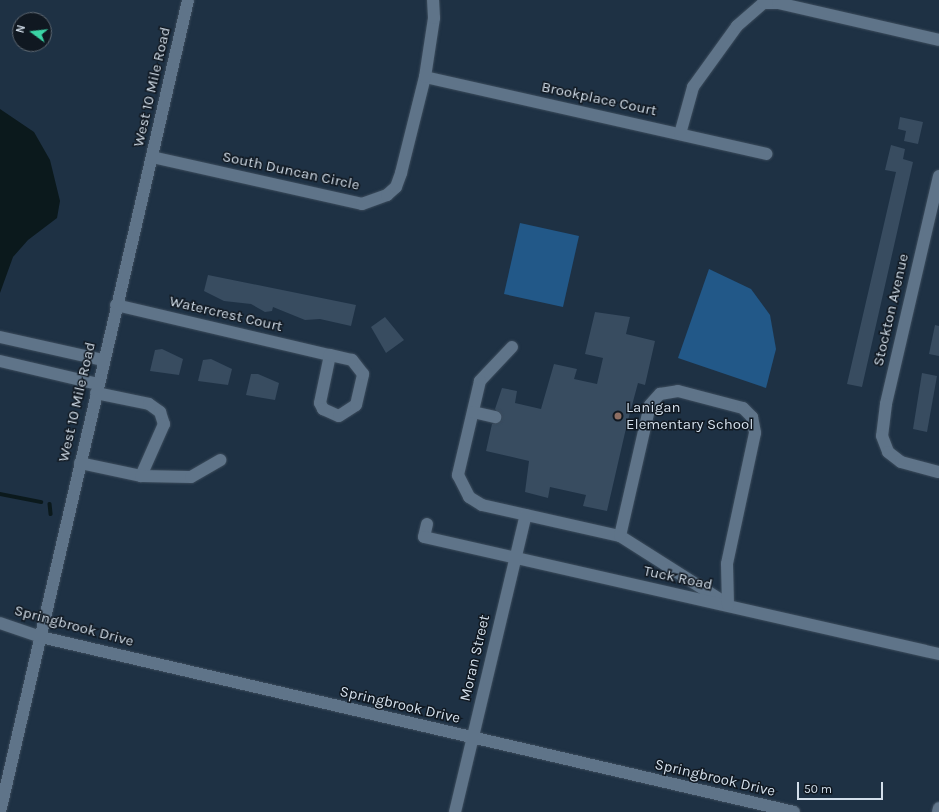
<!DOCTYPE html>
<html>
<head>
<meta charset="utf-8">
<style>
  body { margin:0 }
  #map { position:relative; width:939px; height:812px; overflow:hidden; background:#1e3144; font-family:Karla,sans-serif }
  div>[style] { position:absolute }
  .green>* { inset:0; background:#225888 }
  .water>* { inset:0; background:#0b191c }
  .stream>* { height:3.5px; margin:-1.75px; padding:0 1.75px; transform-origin:1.75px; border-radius:1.75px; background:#0b191c }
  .building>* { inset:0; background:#384c60 }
  .roads { filter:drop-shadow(0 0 1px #3c4c5c) drop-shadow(0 0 1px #3c4c5c) }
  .minor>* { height:12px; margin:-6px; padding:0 6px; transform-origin:6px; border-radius:6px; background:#5f7489 }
  .dots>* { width:11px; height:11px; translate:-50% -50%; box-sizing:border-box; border:2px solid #101821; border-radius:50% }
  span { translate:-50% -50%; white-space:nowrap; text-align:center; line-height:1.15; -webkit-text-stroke:3px #101821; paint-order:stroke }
  .street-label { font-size:15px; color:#d3dfeb }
  .poi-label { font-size:15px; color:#d3dfeb }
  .left { translate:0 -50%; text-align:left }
  .north { position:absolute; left:12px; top:12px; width:40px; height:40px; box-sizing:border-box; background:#101821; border:1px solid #5e6872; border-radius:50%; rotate:285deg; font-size:11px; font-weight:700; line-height:16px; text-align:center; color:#d3dfeb }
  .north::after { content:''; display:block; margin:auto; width:14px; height:18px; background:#3ad4a5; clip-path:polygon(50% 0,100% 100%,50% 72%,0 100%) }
  .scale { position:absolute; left:797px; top:782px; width:86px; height:18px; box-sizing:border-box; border:2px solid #d3dfeb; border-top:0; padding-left:5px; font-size:12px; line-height:14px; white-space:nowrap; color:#d3dfeb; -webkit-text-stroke:3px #101821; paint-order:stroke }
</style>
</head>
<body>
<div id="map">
  <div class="green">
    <div style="clip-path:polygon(520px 223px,579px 236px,563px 307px,504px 294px)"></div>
    <div style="clip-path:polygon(709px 269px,751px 289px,770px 315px,776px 349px,766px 388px,678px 358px)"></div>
  </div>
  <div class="water">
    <div style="clip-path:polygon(0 109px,34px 132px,50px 160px,60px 201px,57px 218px,28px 240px,13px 257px,0 293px)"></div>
  </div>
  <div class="stream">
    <div style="left:0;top:494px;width:42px;rotate:11deg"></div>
    <div style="left:50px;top:504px;width:10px;rotate:84deg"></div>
  </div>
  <div class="building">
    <div style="clip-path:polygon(900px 117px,923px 122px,918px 144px,904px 141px,906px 131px,898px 129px)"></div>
    <div style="clip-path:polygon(891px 145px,905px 149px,903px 159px,913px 162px,862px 387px,847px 384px,896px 172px,885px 170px)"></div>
    <div style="clip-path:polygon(208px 275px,356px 305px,351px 326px,320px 319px,305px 320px,273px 307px,272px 311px,265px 312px,251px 304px,224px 301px,204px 291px)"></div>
    <div style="clip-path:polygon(595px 312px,630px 317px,626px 334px,655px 341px,645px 385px,638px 383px,627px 424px,607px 511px,583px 506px,586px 495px,550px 487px,548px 498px,525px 492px,529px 461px,486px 451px,492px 424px,502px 419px,495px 409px,502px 388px,517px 391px,515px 403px,541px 409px,554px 364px,577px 369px,574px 379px,597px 384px,603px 358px,585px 354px)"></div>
    <div style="clip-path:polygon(385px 317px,404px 340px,386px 353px,371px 327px)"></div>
    <div style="clip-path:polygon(935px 325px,939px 326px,939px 356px,929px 354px)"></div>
    <div style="clip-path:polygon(162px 349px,183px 359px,179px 375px,150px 371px,155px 350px)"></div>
    <div style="clip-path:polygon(211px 359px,232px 369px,228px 385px,198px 381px,203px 360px)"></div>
    <div style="clip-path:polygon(922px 373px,937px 376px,927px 432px,913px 429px)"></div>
    <div style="clip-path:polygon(251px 374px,258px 374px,279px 383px,275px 400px,246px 395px)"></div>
  </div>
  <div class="roads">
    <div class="minor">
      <div style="left:425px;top:77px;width:350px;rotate:12.7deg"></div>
      <div style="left:680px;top:134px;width:49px;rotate:-74.5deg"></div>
      <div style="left:693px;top:87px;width:75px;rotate:-54.2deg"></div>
      <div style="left:737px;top:26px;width:35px;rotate:-41deg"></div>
      <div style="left:763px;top:3px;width:15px"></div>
      <div style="left:778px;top:3px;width:165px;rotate:12.9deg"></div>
      <div style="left:152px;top:157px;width:215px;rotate:12.6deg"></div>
      <div style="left:362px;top:204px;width:27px;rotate:-20deg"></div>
      <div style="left:387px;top:195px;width:12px;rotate:-42deg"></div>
      <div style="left:396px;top:187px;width:15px;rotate:-70deg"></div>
      <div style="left:401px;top:173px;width:99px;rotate:-76deg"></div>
      <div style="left:425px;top:77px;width:60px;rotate:-81.3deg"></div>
      <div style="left:434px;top:18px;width:18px;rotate:-93deg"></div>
      <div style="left:939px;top:176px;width:234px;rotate:103.1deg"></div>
      <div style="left:886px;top:404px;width:32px;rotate:97deg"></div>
      <div style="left:882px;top:436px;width:17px;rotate:69deg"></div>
      <div style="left:888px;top:452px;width:16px;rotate:38deg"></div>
      <div style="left:901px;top:462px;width:39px;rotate:15deg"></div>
      <div style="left:116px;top:305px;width:220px;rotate:13.2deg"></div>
      <div style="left:330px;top:355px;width:49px;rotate:101.8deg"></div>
      <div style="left:320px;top:403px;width:7px;rotate:63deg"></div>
      <div style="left:323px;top:409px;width:17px;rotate:24deg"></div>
      <div style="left:339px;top:416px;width:20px;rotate:-33deg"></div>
      <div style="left:356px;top:405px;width:32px;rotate:-77deg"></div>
      <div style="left:363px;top:374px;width:18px;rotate:-128deg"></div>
      <div style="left:352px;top:360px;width:23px;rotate:-167deg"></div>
      <div style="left:0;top:337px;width:106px;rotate:12.6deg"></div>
      <div style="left:512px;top:347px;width:47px;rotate:133.3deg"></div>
      <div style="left:480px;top:381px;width:97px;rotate:103.2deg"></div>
      <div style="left:458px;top:475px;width:25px;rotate:63deg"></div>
      <div style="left:469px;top:497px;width:15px;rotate:32deg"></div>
      <div style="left:482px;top:505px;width:141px;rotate:12.7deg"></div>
      <div style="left:620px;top:536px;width:123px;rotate:32.4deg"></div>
      <div style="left:0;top:361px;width:101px;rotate:13.2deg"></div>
      <div style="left:96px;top:393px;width:54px;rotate:11.7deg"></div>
      <div style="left:149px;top:404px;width:14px;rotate:36deg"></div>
      <div style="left:160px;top:412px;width:13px;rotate:72deg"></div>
      <div style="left:164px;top:424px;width:57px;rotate:113.9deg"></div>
      <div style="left:473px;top:412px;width:23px;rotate:13deg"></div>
      <div style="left:80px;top:463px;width:62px;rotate:12deg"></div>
      <div style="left:141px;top:476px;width:50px;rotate:1.1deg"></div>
      <div style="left:191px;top:477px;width:34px;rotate:-30deg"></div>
      <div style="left:427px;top:524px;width:13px;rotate:103deg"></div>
      <div style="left:424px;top:537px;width:528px;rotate:12.8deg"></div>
      <div style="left:620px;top:536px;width:134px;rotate:-77.1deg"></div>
      <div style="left:650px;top:405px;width:15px;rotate:-48deg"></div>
      <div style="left:660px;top:394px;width:18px;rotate:-9deg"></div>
      <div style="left:678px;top:391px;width:67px;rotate:14.7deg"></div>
      <div style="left:743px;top:408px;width:13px;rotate:45deg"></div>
      <div style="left:752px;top:417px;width:16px;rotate:79deg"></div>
      <div style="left:755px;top:433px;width:134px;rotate:102.1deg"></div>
      <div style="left:727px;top:564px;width:41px;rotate:88.6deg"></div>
      <div style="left:0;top:623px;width:43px;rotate:18.9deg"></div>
      <div style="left:41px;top:637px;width:773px;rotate:13.08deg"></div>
      <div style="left:0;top:812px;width:833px;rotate:-76.96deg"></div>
      <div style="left:455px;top:812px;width:305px;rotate:-76.6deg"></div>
      <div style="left:938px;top:812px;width:4px;rotate:-76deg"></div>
    </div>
  </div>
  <div class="dots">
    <div style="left:618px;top:416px;background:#8d6e63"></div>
  </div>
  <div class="street-label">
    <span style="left:152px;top:87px;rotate:-77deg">West 10 Mile Road</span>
    <span style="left:599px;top:99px;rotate:12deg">Brookplace Court</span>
    <span style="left:291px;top:171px;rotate:12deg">South Duncan Circle</span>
    <span style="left:891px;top:310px;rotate:-77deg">Stockton Avenue</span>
    <span style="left:226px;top:314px;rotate:13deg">Watercrest Court</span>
    <span style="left:77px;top:402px;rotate:-77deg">West 10 Mile Road</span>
    <span style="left:678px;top:578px;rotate:12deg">Tuck Road</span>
    <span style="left:74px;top:626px;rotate:15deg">Springbrook Drive</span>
    <span style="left:475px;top:658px;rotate:-77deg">Moran Street</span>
    <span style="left:400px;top:705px;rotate:13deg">Springbrook Drive</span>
    <span style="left:715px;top:778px;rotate:13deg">Springbrook Drive</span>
  </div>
  <div class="poi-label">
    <span class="left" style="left:626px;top:416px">Lanigan<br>Elementary School</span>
  </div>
  <div class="north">N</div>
  <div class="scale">50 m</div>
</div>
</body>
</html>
